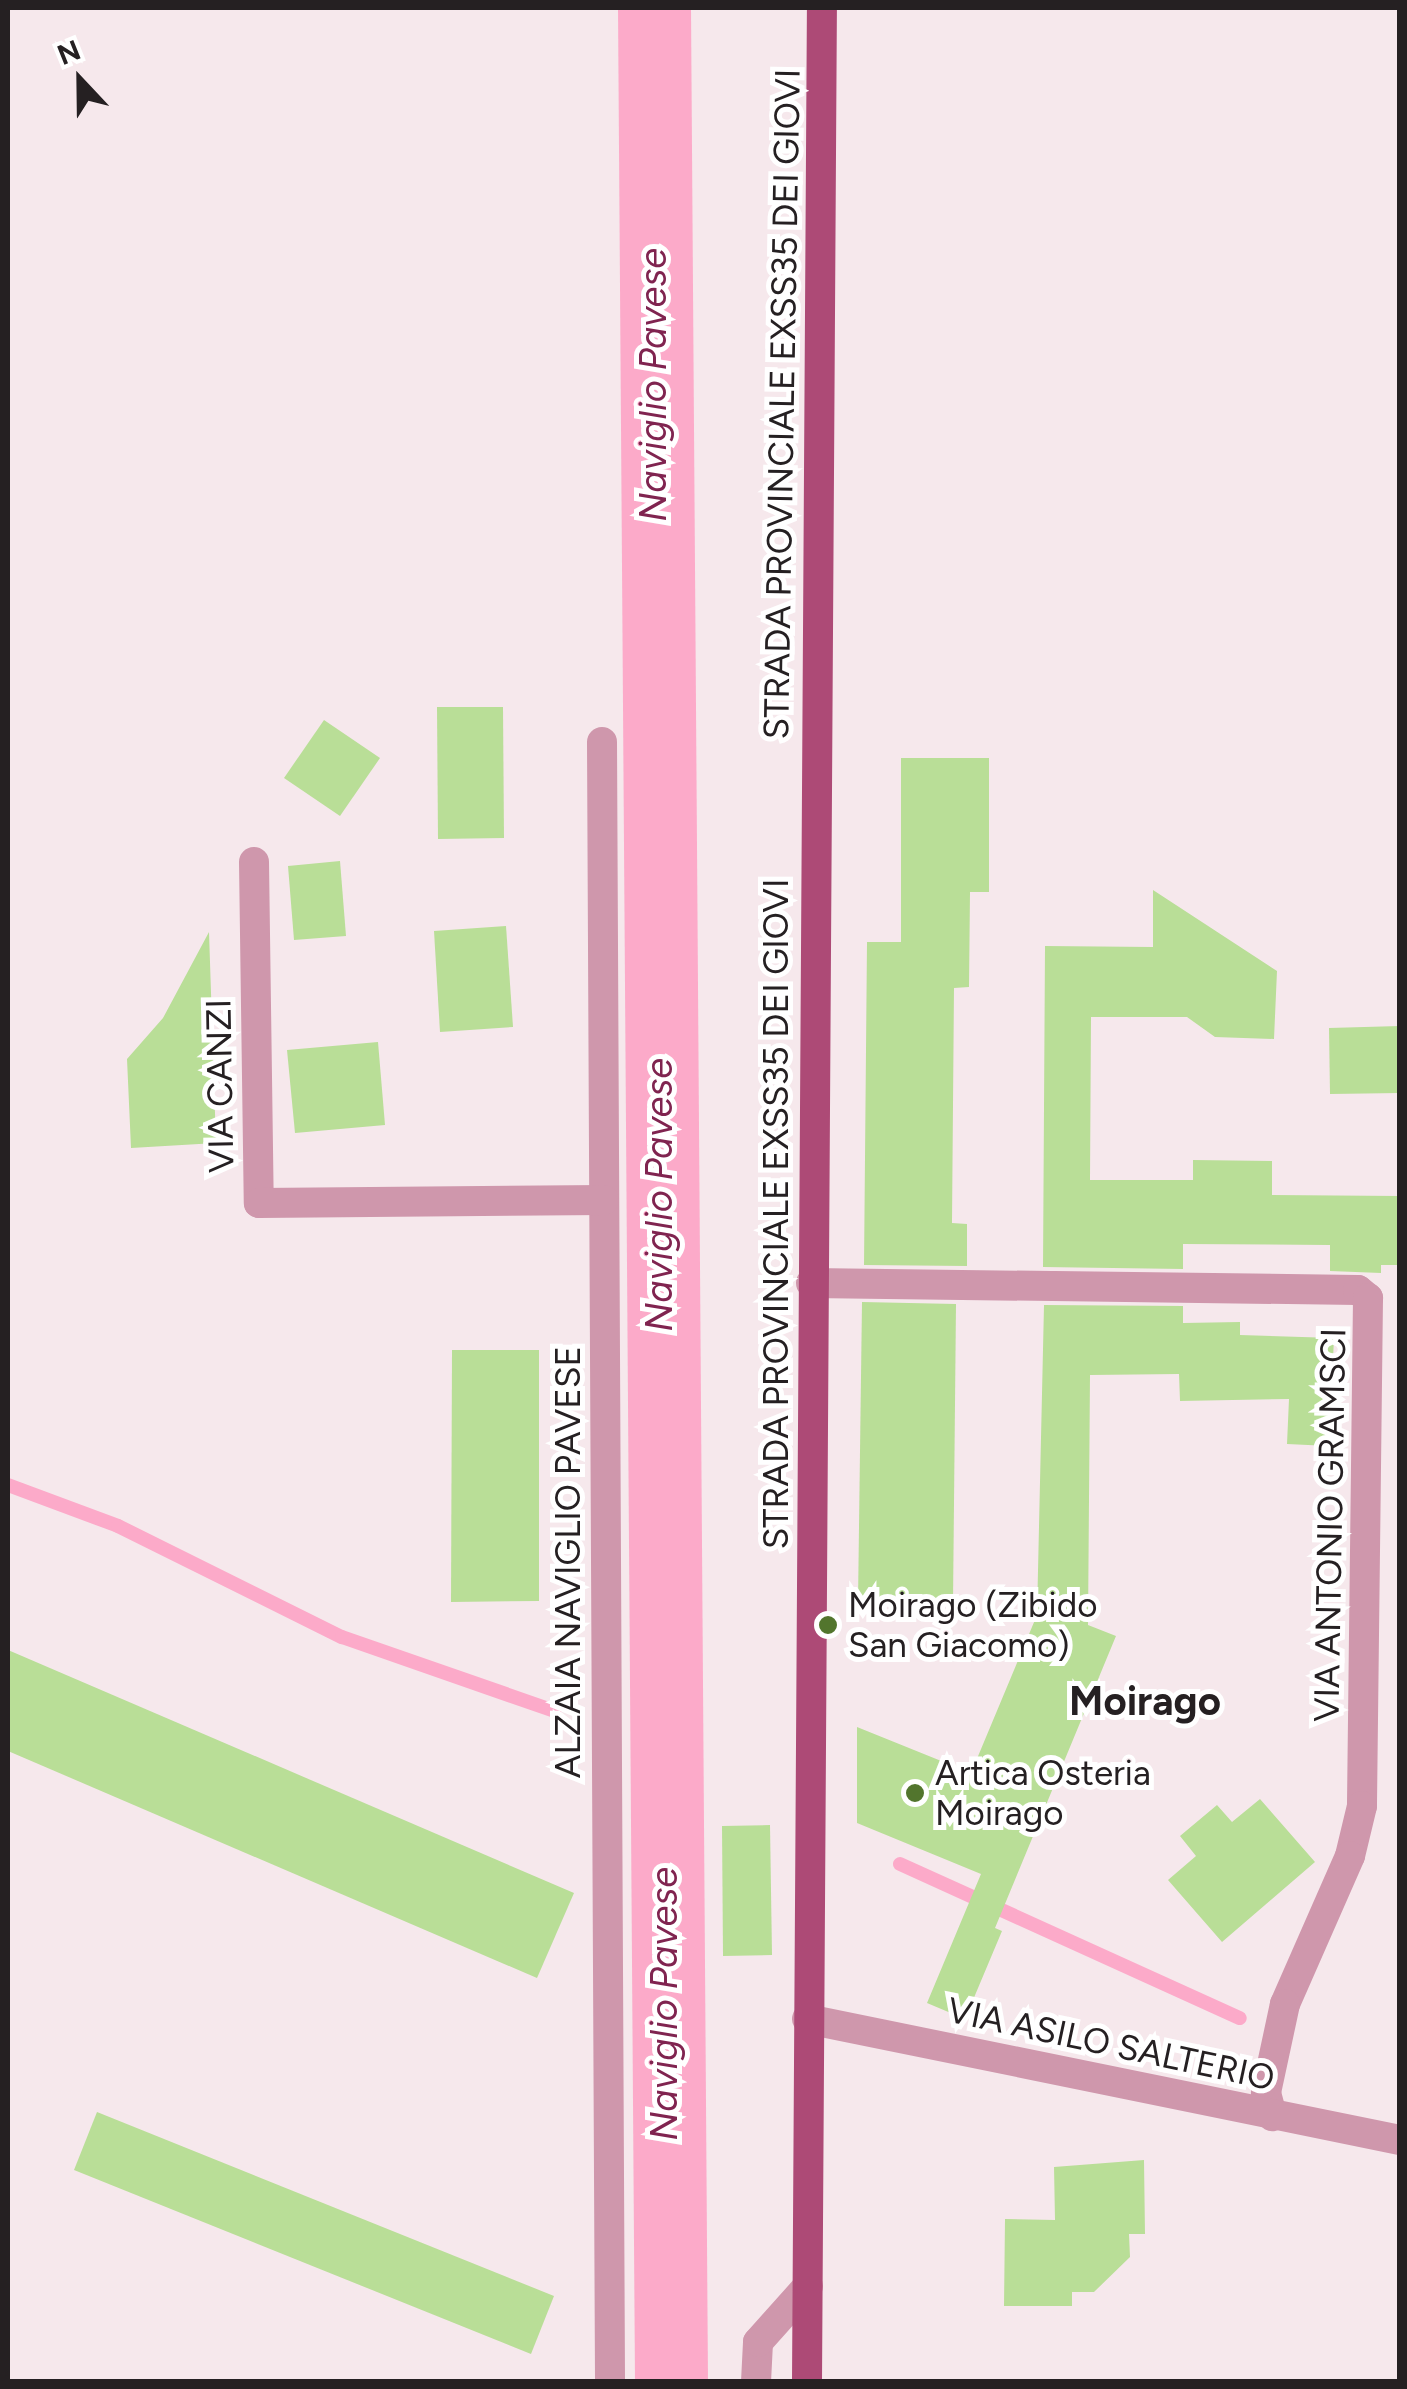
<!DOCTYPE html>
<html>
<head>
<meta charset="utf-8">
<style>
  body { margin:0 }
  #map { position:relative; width:1407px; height:2389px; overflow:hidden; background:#f6e8ec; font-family:Figtree,sans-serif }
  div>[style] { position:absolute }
  .water>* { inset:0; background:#fcaac9 }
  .stream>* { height:14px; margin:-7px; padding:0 7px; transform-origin:7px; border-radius:7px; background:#fcaac9 }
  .building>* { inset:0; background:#b9de97 }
  .minor>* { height:30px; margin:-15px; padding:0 15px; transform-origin:15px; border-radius:15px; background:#cf97ac }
  .major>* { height:30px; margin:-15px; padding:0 15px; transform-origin:15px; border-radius:15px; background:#ad4a76 }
  .dots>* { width:28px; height:28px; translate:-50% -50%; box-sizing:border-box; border:5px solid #fff; border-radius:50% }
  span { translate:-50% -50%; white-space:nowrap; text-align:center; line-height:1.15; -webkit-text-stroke:10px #fff; paint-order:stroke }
  .street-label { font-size:35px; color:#252022 }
  .poi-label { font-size:35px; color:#252022 }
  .left { translate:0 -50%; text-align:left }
  .water-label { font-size:38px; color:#802450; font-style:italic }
  .quarter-label { font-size:40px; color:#252022; font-weight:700 }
  .frame { position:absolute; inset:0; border:10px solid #252022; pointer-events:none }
  .north { position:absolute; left:30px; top:30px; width:100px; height:100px; -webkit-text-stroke:8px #fff; paint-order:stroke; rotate:338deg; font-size:28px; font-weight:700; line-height:40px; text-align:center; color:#252022 }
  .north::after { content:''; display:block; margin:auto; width:35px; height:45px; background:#252022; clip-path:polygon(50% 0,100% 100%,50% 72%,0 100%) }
</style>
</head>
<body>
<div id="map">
  <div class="water">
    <div style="clip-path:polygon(618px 8px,691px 8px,708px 2382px,635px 2381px)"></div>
  </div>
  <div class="stream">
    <div style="left:8px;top:1485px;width:117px;rotate:20.4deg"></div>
    <div style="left:118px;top:1526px;width:250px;rotate:26.4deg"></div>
    <div style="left:342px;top:1637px;width:225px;rotate:19.2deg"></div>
    <div style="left:900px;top:1864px;width:373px;rotate:24.4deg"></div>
  </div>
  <div class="building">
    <div style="clip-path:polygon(437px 707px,503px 707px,504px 838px,438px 839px)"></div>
    <div style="clip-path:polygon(324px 720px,380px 758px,340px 816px,284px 778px)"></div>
    <div style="clip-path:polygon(901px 758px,989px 758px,989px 892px,970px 892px,969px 987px,954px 988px,952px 1223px,967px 1224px,967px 1266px,864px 1265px,867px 942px,901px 942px)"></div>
    <div style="clip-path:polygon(340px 861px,346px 936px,294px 940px,288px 866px)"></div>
    <div style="clip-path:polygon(1153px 890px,1277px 971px,1274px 1039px,1215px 1037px,1187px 1017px,1091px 1017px,1090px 1180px,1193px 1180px,1193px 1160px,1272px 1161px,1272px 1195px,1400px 1196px,1400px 1265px,1381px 1265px,1381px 1273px,1330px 1271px,1330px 1245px,1183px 1244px,1183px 1269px,1043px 1267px,1045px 946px,1153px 947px)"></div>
    <div style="clip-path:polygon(506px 926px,513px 1027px,440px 1032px,434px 931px)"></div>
    <div style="clip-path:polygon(209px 932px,216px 1143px,131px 1148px,127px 1059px,163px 1018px)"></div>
    <div style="clip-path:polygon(1400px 1026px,1400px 1093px,1330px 1094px,1329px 1028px)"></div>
    <div style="clip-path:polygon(378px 1042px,385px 1125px,295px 1133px,287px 1050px)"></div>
    <div style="clip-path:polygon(862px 1302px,956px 1304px,953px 1603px,858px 1602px)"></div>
    <div style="clip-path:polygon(1044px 1305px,1183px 1306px,1183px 1323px,1240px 1322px,1240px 1335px,1334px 1338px,1329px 1446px,1287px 1444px,1289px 1399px,1180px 1401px,1179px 1374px,1090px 1375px,1088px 1625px,1116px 1636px,995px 1928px,1002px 1931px,965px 2019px,927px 2003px,981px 1874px,857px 1823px,857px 1727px,971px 1773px,1037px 1615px)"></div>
    <div style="clip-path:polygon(452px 1350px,539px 1350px,539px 1601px,451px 1602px)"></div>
    <div style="clip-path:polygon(8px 1650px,574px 1893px,537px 1978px,8px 1751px)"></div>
    <div style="clip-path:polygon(1260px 1799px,1315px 1862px,1222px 1942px,1168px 1880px,1196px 1856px,1180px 1836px,1217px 1805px,1232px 1822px)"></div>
    <div style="clip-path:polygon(770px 1825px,772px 1955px,723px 1956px,722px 1826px)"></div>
    <div style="clip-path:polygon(97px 2112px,554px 2296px,531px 2354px,74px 2170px)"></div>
    <div style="clip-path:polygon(1144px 2160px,1145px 2234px,1129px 2234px,1130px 2257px,1094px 2292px,1072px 2292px,1072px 2306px,1004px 2306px,1005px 2219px,1055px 2220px,1054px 2167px)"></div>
  </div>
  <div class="minor">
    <div style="left:602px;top:742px;width:1640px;rotate:89.72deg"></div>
    <div style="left:254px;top:862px;width:341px;rotate:89.2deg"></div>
    <div style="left:259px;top:1203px;width:345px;rotate:-0.5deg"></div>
    <div style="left:811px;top:1283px;width:547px;rotate:0.73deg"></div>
    <div style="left:1358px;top:1290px;width:13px;rotate:39deg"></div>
    <div style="left:1368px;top:1298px;width:508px;rotate:90.68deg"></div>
    <div style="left:1362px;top:1806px;width:51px;rotate:103.5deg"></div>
    <div style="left:1350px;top:1856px;width:162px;rotate:113.7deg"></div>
    <div style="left:1285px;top:2004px;width:91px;rotate:102.1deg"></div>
    <div style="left:1266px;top:2093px;width:24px;rotate:75deg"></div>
    <div style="left:807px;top:2019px;width:605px;rotate:11.53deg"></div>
    <div style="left:756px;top:2382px;width:40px;rotate:-87.1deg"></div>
    <div style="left:758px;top:2342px;width:75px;rotate:-48.2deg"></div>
  </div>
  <div class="major">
    <div style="left:807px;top:2382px;width:2374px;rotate:-89.64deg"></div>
  </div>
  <div class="dots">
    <div style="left:828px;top:1625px;background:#52752d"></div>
    <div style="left:915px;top:1793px;background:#52752d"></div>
  </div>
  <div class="street-label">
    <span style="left:782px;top:404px;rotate:-89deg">STRADA PROVINCIALE EXSS35 DEI GIOVI</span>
    <span style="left:220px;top:1086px;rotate:-91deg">VIA CANZI</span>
    <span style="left:776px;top:1214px;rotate:-90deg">STRADA PROVINCIALE EXSS35 DEI GIOVI</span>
    <span style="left:1330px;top:1525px;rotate:-89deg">VIA ANTONIO GRAMSCI</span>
    <span style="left:568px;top:1562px;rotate:-90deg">ALZAIA NAVIGLIO PAVESE</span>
    <span style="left:1111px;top:2044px;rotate:12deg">VIA ASILO SALTERIO</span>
  </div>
  <div class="poi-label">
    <span class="left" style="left:848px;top:1625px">Moirago (Zibido<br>San Giacomo)</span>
    <span class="left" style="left:935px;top:1793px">Artica Osteria<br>Moirago</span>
  </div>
  <div class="water-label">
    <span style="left:654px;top:385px;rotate:-90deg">Naviglio Pavese</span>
    <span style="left:660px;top:1195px;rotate:-90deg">Naviglio Pavese</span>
    <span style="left:665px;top:2004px;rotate:-90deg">Naviglio Pavese</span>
  </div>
  <div class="quarter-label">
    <span style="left:1145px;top:1701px">Moirago</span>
  </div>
  <div class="frame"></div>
  <div class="north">N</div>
</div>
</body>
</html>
